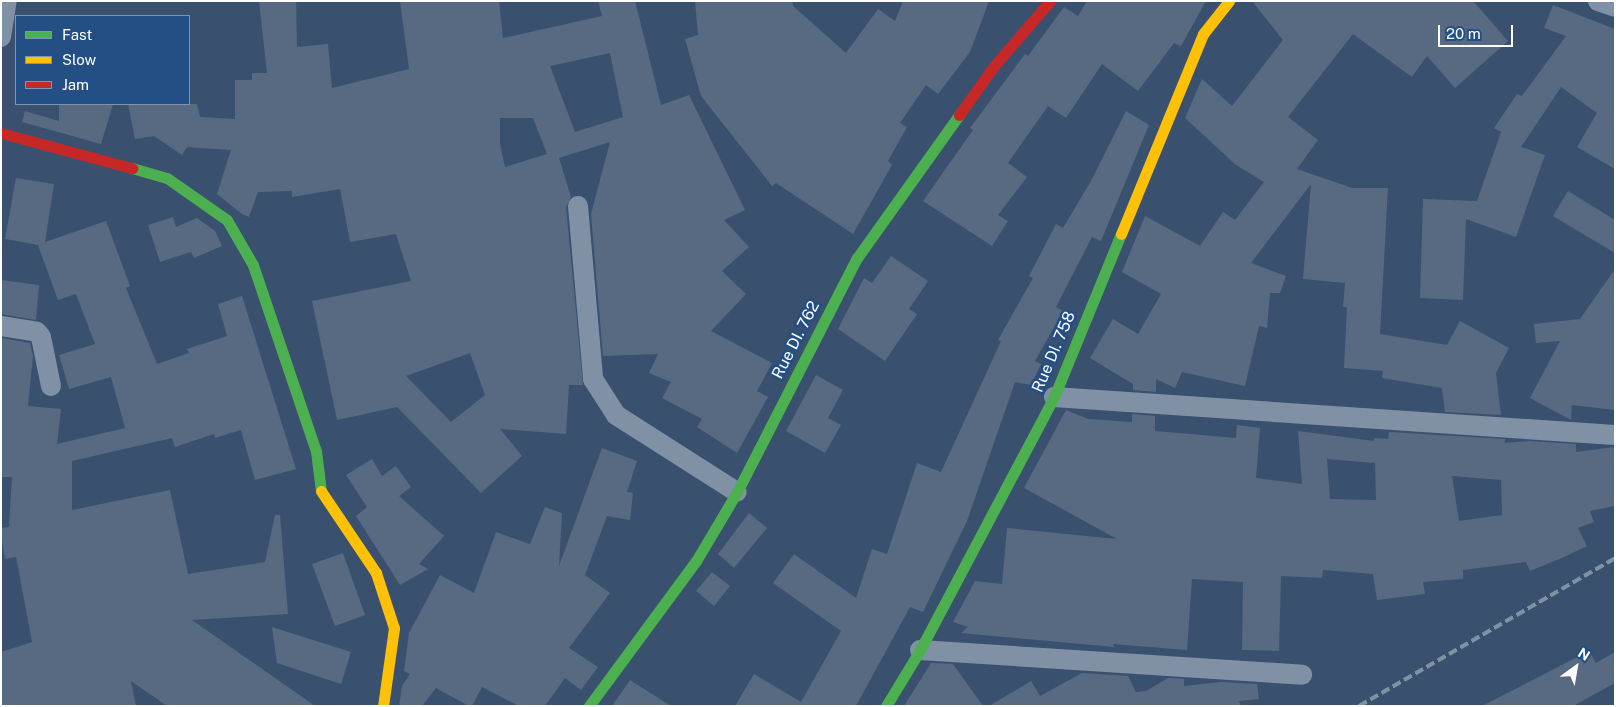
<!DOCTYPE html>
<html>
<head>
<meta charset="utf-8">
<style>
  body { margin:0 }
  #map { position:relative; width:1616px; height:707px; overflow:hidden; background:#39516f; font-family:"Public Sans",sans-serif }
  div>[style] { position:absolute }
  .building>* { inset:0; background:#576a81 }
  .street>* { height:20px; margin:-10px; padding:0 10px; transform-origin:10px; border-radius:10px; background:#8091a5 }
  .fast>* { height:11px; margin:-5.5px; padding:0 5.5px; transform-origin:5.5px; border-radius:5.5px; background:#4caf50 }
  .slow>* { height:11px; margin:-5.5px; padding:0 5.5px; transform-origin:5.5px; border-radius:5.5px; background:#ffc107 }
  .jam>* { height:11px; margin:-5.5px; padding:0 5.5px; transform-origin:5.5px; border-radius:5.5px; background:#c62828 }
  .rail>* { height:4px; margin-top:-2px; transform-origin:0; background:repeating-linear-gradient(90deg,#8091a4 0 9px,transparent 0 13px) }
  span { translate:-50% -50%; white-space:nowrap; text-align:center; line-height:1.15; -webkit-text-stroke:5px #234f85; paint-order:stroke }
  .street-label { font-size:16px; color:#fff }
  .frame { position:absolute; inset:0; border:2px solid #fff; pointer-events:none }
  .legend { position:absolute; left:15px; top:15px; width:175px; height:90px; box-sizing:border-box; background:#234f85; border:1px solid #7b95b6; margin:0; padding:6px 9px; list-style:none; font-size:15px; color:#fff }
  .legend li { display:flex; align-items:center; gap:10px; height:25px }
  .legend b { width:25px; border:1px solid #7b95b6 }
  .north { position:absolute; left:1551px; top:642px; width:50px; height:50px; -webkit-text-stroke:4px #234f85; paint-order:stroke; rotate:32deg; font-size:14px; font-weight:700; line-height:20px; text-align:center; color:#fff }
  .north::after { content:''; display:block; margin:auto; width:18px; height:22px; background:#fff; clip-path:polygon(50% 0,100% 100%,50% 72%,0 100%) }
  .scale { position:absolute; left:1438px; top:25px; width:75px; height:22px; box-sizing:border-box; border:2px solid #fff; border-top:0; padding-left:6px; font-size:15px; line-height:18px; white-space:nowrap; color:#fff; -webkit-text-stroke:4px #234f85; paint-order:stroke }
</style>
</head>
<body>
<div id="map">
  <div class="building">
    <div style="clip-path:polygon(evenodd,259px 1px,296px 1px,297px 47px,328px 44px,332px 88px,409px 69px,400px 1px,499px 1px,503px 38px,602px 16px,598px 1px,635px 1px,661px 105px,689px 95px,745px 210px,724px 220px,749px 247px,722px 271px,746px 294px,711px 331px,772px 363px,757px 391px,768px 397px,737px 453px,697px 427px,702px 419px,662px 398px,671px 382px,649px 373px,658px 354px,603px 356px,591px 214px,610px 142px,559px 158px,571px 197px,566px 207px,583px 385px,569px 385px,566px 434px,500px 429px,522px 456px,481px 493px,397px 407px,337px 420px,312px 301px,411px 281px,396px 234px,350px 242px,340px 189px,292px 197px,292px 191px,258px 192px,249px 217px,242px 214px,217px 194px,231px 150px,187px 147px,182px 155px,154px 136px,135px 139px,128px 104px,197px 104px,200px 117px,235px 119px,235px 80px,252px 80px,252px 73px,267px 73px,259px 1px,610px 53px,623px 117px,575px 132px,550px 66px,610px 53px,259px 1px,500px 118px,533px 118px,547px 154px,505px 167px,500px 144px,500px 118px,259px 1px,470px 353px,485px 395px,451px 422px,406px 376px,470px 353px)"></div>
    <div style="clip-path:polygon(695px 1px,792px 1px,793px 6px,846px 53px,878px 9px,895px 21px,903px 1px,989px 1px,970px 52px,938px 94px,926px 85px,900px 123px,907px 127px,888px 161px,892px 165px,853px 234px,776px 183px,772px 186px,701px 96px,685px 39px,698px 35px)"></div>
    <div style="clip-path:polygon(1087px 1px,1206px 1px,1181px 46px,1174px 43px,1138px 91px,1102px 64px,1066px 118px,1048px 106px,1008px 163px,1027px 177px,998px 215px,1008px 221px,992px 246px,923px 201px,973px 130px,970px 128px,1025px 54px,1028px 56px,1064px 7px,1078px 16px)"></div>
    <div style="clip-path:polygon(1252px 1px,1473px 1px,1508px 41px,1455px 88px,1427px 56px,1412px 77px,1353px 34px,1288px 117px,1318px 140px,1297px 169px,1352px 188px,1388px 188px,1380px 334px,1447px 345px,1460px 321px,1509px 348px,1496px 373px,1501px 415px,1445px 412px,1442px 388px,1382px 378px,1383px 371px,1344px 368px,1347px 307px,1343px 307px,1345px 283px,1303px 279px,1311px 184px,1251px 263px,1286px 276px,1280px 293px,1270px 293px,1267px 328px,1259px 326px,1245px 386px,1182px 372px,1175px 388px,1156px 379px,1156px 392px,1133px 390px,1133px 384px,1090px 358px,1113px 319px,1138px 334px,1161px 294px,1122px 272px,1145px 216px,1200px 246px,1223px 212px,1235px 220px,1264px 182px,1236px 165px,1185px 118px,1202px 79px,1232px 106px,1283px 40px)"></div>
    <div style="clip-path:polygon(1553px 5px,1615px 29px,1615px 169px,1577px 147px,1597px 113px,1561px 87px,1521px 147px,1545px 155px,1516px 237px,1466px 219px,1463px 300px,1420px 298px,1423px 199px,1477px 201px,1501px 132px,1494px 128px,1517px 94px,1522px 96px,1566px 36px,1544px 28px)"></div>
    <div style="clip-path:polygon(59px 104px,113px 104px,101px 144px,22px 122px,25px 111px,59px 121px)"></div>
    <div style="clip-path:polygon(1126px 111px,1149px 125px,1101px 241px,1092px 237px,1056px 307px,1063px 311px,1035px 361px,1041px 364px,1031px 385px,1015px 382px,967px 521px,923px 612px,910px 607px,856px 706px,735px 706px,754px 674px,801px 702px,841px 631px,773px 583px,794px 554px,856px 598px,872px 549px,887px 554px,917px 463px,941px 472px,1001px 341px,998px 340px,1033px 278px,1029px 276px,1056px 224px,1063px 228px,1091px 181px)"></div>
    <div style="clip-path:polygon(16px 178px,54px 184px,45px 242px,106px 221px,130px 286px,126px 288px,157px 364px,189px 353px,187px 349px,227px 336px,218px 304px,242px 296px,296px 469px,255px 480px,241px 430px,215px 438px,214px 434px,175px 447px,172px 438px,72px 461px,72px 510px,170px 490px,188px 574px,265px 562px,275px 515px,280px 515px,288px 614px,192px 620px,315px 706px,167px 706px,131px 681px,136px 706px,1px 706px,1px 652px,32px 642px,16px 557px,5px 559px,1px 534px,1px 528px,9px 527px,12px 477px,1px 477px,1px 338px,30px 343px,33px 356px,28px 406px,61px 409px,57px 444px,125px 428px,111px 377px,69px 389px,59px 355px,95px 344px,76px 294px,58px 300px,38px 245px,5px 239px)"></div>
    <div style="clip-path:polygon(1568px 191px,1615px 220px,1615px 253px,1553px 216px)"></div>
    <div style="clip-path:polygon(173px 217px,176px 227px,197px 218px,215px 231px,222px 246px,194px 258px,191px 252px,160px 262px,148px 225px)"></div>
    <div style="clip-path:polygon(891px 256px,928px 281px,909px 309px,917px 314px,885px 361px,838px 329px,864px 278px,872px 283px)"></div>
    <div style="clip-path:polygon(1615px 269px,1615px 410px,1572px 405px,1571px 420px,1530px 398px,1560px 341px,1536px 343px,1534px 324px,1580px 319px)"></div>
    <div style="clip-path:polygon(1px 280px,39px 285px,36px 320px,1px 314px)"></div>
    <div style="clip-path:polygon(816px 375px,843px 390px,828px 418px,841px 425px,825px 453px,786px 431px)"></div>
    <div style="clip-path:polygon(evenodd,1066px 410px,1088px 419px,1132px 422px,1132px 414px,1155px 416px,1155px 431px,1236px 438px,1237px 425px,1260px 428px,1256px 478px,1302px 484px,1298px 431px,1374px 441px,1374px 438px,1388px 439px,1389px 432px,1505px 439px,1505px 443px,1530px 441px,1576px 444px,1576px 452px,1615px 447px,1615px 506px,1590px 511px,1594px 522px,1578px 528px,1587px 546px,1564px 557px,1530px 571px,1526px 562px,1463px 570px,1463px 579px,1423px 582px,1425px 594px,1377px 600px,1373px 574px,1323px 570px,1322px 578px,1281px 576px,1279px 651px,1242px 650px,1243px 582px,1192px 579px,1187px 650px,1113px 644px,1114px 647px,961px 633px,968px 627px,953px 622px,975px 581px,1002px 584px,1007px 528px,1117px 539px,1024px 488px,1066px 410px,1327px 459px,1375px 463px,1376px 500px,1330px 499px,1327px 459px,1066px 410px,1452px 476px,1501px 480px,1502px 515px,1459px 521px,1452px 476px)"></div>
    <div style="clip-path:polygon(602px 448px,637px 461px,627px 492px,633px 493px,630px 520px,607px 516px,585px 575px,610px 593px,569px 648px,598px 667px,581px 690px,565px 678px,545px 706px,519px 706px,482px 687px,472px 706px,469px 706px,436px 688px,422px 706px,399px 706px,402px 686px,410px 674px,404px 671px,409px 633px,440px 575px,474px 593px,496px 532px,530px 544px,545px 507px,562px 513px,559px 566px)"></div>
    <div style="clip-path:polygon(372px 459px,382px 476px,396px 466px,411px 487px,399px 496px,444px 536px,419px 564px,428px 569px,400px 585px,356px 516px,367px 507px,346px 475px)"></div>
    <div style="clip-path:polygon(749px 513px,767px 528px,734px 568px,718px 554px)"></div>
    <div style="clip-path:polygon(343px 553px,365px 615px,335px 626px,312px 564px)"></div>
    <div style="clip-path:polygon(712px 572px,730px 586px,714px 606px,696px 591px)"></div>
    <div style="clip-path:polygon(272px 627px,351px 652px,341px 684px,277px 663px)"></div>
    <div style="clip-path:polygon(1589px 651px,1596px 663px,1615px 652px,1615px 683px,1573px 706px,1482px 706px)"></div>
    <div style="clip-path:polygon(931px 663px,953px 664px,983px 706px,904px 706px)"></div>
    <div style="clip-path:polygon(1082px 673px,1128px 676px,1136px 692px,1146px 691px,1168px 678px,1184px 679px,1184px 686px,1221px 682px,1257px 684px,1259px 699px,1239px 701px,1241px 706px,989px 706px,1031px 681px,1040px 696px)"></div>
    <div style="clip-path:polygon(630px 680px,671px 706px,612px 706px)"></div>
  </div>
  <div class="street">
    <div style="left:1598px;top:1px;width:18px;rotate:19deg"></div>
    <div style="left:1px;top:37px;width:36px;rotate:-81deg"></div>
    <div style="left:578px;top:206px;width:174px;rotate:85deg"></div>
    <div style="left:593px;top:379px;width:43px;rotate:57.4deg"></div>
    <div style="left:616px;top:415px;width:143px;rotate:32.5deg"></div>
    <div style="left:1px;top:326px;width:36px;rotate:9deg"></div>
    <div style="left:37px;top:332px;width:6px;rotate:51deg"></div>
    <div style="left:41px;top:337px;width:50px;rotate:78.5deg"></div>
    <div style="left:1054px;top:397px;width:562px;rotate:3.88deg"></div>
    <div style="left:920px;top:650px;width:383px;rotate:3.7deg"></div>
  </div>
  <div class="fast">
    <div style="left:132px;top:168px;width:36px;rotate:16deg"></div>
    <div style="left:167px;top:178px;width:73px;rotate:35deg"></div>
    <div style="left:227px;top:220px;width:52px;rotate:60deg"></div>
    <div style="left:253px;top:265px;width:196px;rotate:71.3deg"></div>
    <div style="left:316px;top:451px;width:40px;rotate:82.9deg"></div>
    <div style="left:589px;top:706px;width:180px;rotate:-53.6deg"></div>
    <div style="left:696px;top:561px;width:80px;rotate:-59.3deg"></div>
    <div style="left:737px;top:492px;width:263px;rotate:-62.9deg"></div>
    <div style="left:857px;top:258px;width:176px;rotate:-54.5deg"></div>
    <div style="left:886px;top:706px;width:66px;rotate:-58.7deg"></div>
    <div style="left:920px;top:650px;width:286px;rotate:-62.1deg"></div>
    <div style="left:1054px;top:397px;width:176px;rotate:-67.7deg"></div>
  </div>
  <div class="slow">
    <div style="left:1121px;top:234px;width:216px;rotate:-67.7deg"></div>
    <div style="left:1203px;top:34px;width:42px;rotate:-51.8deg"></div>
    <div style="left:321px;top:491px;width:99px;rotate:56.1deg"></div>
    <div style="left:376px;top:573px;width:58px;rotate:71.9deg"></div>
    <div style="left:394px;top:628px;width:79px;rotate:98deg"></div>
  </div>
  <div class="jam">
    <div style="left:959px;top:115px;width:60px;rotate:-54.5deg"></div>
    <div style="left:994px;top:66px;width:86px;rotate:-49.3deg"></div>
    <div style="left:1px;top:133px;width:136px;rotate:15deg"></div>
  </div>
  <div class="rail">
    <div style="left:1359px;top:706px;width:296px;rotate:-30deg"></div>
  </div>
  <div class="street-label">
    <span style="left:796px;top:340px;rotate:-63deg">Rue DI. 762</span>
    <span style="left:1054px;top:352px;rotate:-67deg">Rue DI. 758</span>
  </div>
  <div class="frame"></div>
  <ul class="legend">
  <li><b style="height:6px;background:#4caf50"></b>Fast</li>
  <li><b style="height:6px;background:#ffc107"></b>Slow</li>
  <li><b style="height:6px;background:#c62828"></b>Jam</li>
  </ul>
  <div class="north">N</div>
  <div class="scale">20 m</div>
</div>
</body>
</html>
